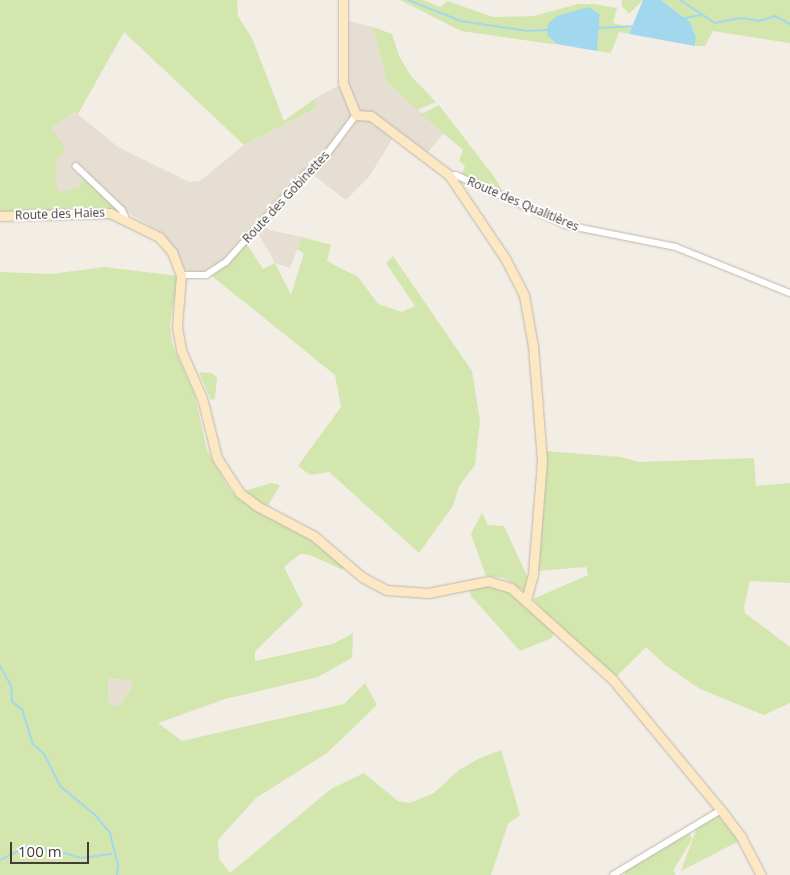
<!DOCTYPE html>
<html>
<head>
<meta charset="utf-8">
<style>
  body { margin:0 }
  #map { position:relative; width:790px; height:875px; overflow:hidden; background:#f2ede5; font-family:"Open Sans",sans-serif }
  div>[style] { position:absolute }
  .residential>* { inset:0; background:#e6ded3 }
  .green>* { inset:0; background:#d3e6ae }
  .water>* { inset:0; background:#a2d8ee }
  .stream>* { height:2px; margin:-1px; padding:0 1px; transform-origin:1px; border-radius:1px; background:#a2d8ee }
  .roads { filter:drop-shadow(0 0 1px #c0b6ab) drop-shadow(0 0 1px #c0b6ab) }
  .street>* { height:5.5px; margin:-2.75px; padding:0 2.75px; transform-origin:2.75px; border-radius:2.75px; background:#fff }
  .secondary>* { height:9px; margin:-4.5px; padding:0 4.5px; transform-origin:4.5px; border-radius:4.5px; background:#fde8c4 }
  span { translate:-50% -50%; white-space:nowrap; text-align:center; line-height:1.15; -webkit-text-stroke:4px #fff; paint-order:stroke }
  .street-label { font-size:12px; color:#443c35 }
  .scale { position:absolute; left:10px; top:842px; width:79px; height:22px; box-sizing:border-box; border:2px solid #443c35; border-top:0; padding-left:6px; font-size:15px; line-height:18px; white-space:nowrap; color:#443c35; -webkit-text-stroke:4px #fff; paint-order:stroke }
</style>
</head>
<body>
<div id="map">
  <div class="residential">
    <div style="clip-path:polygon(348px 21px,373px 27px,387px 82px,444px 133px,427px 153px,394px 136px,369px 177px,346px 200px,308px 171px,221px 263px,197px 274px,184px 269px,163px 234px,117px 206px,85px 176px,78px 187px,59px 193px,56px 182px,57px 157px,64px 153px,51px 129px,75px 112px,118px 147px,189px 182px,200px 181px,244px 145px,316px 109px,314px 99px,347px 81px)"></div>
    <div style="clip-path:polygon(263px 224px,269px 230px,302px 237px,290px 268px,275px 263px,257px 231px)"></div>
    <div style="clip-path:polygon(108px 678px,132px 681px,130px 692px,125px 695px,120px 706px,109px 706px)"></div>
  </div>
  <div class="green">
    <div style="clip-path:polygon(0 0,237px 0,238px 16px,252px 38px,284px 121px,314px 99px,317px 108px,244px 145px,124px 32px,78px 114px,74px 112px,51px 129px,63px 143px,64px 153px,57px 158px,56px 182px,59px 192px,78px 187px,85px 176px,117px 206px,117px 209px,84px 208px,0 214px)"></div>
    <div style="clip-path:polygon(400px 0,423px 0,440px 7px,447px 1px,493px 17px,534px 16px,578px 4px,595px 4px,617px 8px,613px 23px,632px 28px,629px 34px,619px 32px,611px 53px,597px 51px,600px 14px,547px 35px,556px 44px,551px 44px,461px 31px)"></div>
    <div style="clip-path:polygon(622px 0,643px 0,629px 14px,622px 6px)"></div>
    <div style="clip-path:polygon(661px 0,790px 0,790px 43px,713px 31px,705px 46px,695px 46px,696px 37px,690px 22px)"></div>
    <div style="clip-path:polygon(373px 27px,392px 34px,399px 56px,411px 76px,436px 102px,417px 110px,387px 82px)"></div>
    <div style="clip-path:polygon(439px 105px,495px 178px,503px 192px,462px 174px,465px 166px,459px 161px,463px 150px,421px 114px)"></div>
    <div style="clip-path:polygon(302px 237px,331px 245px,327px 261px,358px 277px,378px 304px,402px 312px,415px 306px,386px 263px,393px 256px,472px 371px,480px 421px,475px 465px,459px 486px,453px 506px,419px 553px,329px 472px,310px 475px,298px 466px,341px 407px,335px 375px,212px 276px,227px 264px,246px 243px,263px 269px,275px 263px,291px 295px,304px 253px,297px 249px)"></div>
    <div style="clip-path:polygon(evenodd,104px 267px,178px 276px,170px 324px,172px 343px,195px 396px,207px 450px,230px 490px,241px 500px,306px 534px,344px 567px,343px 570px,310px 555px,300px 554px,284px 567px,303px 605px,255px 651px,255px 661px,333px 644px,353px 633px,352px 658px,318px 677px,225px 699px,158px 723px,182px 741px,344px 704px,365px 683px,377px 705px,327px 753px,256px 798px,218px 840px,219px 859px,230px 873px,331px 789px,364px 773px,398px 801px,410px 803px,434px 793px,459px 770px,478px 759px,501px 750px,520px 815px,508px 824px,491px 875px,0 875px,0 272px,51px 274px,104px 267px,108px 678px,132px 681px,130px 692px,125px 695px,120px 706px,109px 706px,108px 678px)"></div>
    <div style="clip-path:polygon(199px 372px,212px 373px,217px 378px,215px 399px,211px 400px)"></div>
    <div style="clip-path:polygon(546px 451px,621px 457px,639px 462px,754px 458px,756px 486px,790px 483px,790px 583px,750px 581px,744px 607px,745px 613px,790px 647px,790px 703px,764px 715px,700px 689px,665px 665px,646px 647px,616px 677px,548px 616px,533px 599px,588px 575px,586px 567px,537px 571px)"></div>
    <div style="clip-path:polygon(271px 483px,280px 485px,267px 507px,245px 491px)"></div>
    <div style="clip-path:polygon(482px 513px,488px 525px,504px 526px,529px 580px,525px 592px,504px 578px,486px 576px,471px 534px)"></div>
    <div style="clip-path:polygon(488px 583px,508px 589px,554px 632px,552px 638px,520px 651px,471px 596px,469px 588px)"></div>
    <div style="clip-path:polygon(719px 816px,739px 841px,681px 871px,698px 825px)"></div>
    <div style="clip-path:polygon(689px 832px,692px 839px,673px 871px,676px 875px,625px 875px,625px 871px)"></div>
  </div>
  <div class="water">
    <div style="clip-path:polygon(643px 0,661px 0,690px 22px,696px 37px,695px 46px,629px 34px)"></div>
    <div style="clip-path:polygon(588px 7px,600px 14px,597px 51px,556px 44px,547px 35px,548px 24px,557px 16px)"></div>
  </div>
  <div class="stream">
    <div style="left:408px;top:0;width:57px;rotate:21.6deg"></div>
    <div style="left:461px;top:21px;width:67px;rotate:8.6deg"></div>
    <div style="left:527px;top:31px;width:21px;rotate:-3deg"></div>
    <div style="left:680px;top:0;width:42px;rotate:33.3deg"></div>
    <div style="left:715px;top:23px;width:26px;rotate:-11deg"></div>
    <div style="left:741px;top:18px;width:18px;rotate:9deg"></div>
    <div style="left:759px;top:21px;width:17px;rotate:-17deg"></div>
    <div style="left:775px;top:16px;width:17px;rotate:28deg"></div>
    <div style="left:685px;top:18px;width:16px;rotate:-11deg"></div>
    <div style="left:598px;top:28px;width:35px;rotate:-3deg"></div>
    <div style="left:0;top:666px;width:23px;rotate:61deg"></div>
    <div style="left:11px;top:686px;width:16px;rotate:86deg"></div>
    <div style="left:12px;top:702px;width:12px;rotate:35deg"></div>
    <div style="left:22px;top:709px;width:37px;rotate:73deg"></div>
    <div style="left:33px;top:744px;width:15px;rotate:42deg"></div>
    <div style="left:44px;top:754px;width:36px;rotate:63deg"></div>
    <div style="left:60px;top:786px;width:45px;rotate:39.6deg"></div>
    <div style="left:95px;top:815px;width:23px;rotate:50deg"></div>
    <div style="left:110px;top:833px;width:34px;rotate:76deg"></div>
    <div style="left:118px;top:866px;width:9px;rotate:96deg"></div>
    <div style="left:0;top:860px;width:29px;rotate:-27deg"></div>
    <div style="left:26px;top:847px;width:29px;rotate:6deg"></div>
    <div style="left:55px;top:850px;width:28px;rotate:17deg"></div>
    <div style="left:82px;top:858px;width:30px;rotate:-8deg"></div>
  </div>
  <div class="roads">
    <div class="street">
      <div style="left:76px;top:166px;width:64px;rotate:43.7deg"></div>
      <div style="left:122px;top:210px;width:9px;rotate:63deg"></div>
      <div style="left:449px;top:175px;width:7px"></div>
      <div style="left:456px;top:175px;width:121px;rotate:24.4deg"></div>
      <div style="left:566px;top:225px;width:112px;rotate:11.3deg"></div>
      <div style="left:676px;top:247px;width:123px;rotate:22deg"></div>
      <div style="left:181px;top:275px;width:25px"></div>
      <div style="left:206px;top:275px;width:24px;rotate:-33deg"></div>
      <div style="left:226px;top:262px;width:117px;rotate:-48.1deg"></div>
      <div style="left:304px;top:175px;width:21px;rotate:-37deg"></div>
      <div style="left:321px;top:162px;width:59px;rotate:-53.3deg"></div>
      <div style="left:613px;top:875px;width:126px;rotate:-31deg"></div>
    </div>
    <div class="secondary">
      <div style="left:343px;top:0;width:83px;rotate:90deg"></div>
      <div style="left:343px;top:83px;width:35px;rotate:68deg"></div>
      <div style="left:356px;top:115px;width:15px;rotate:4deg"></div>
      <div style="left:371px;top:116px;width:98px;rotate:37.1deg"></div>
      <div style="left:449px;top:175px;width:100px;rotate:56deg"></div>
      <div style="left:505px;top:258px;width:42px;rotate:62.8deg"></div>
      <div style="left:524px;top:295px;width:52px;rotate:80deg"></div>
      <div style="left:533px;top:346px;width:115px;rotate:85.5deg"></div>
      <div style="left:542px;top:461px;width:113px;rotate:94.6deg"></div>
      <div style="left:533px;top:574px;width:28px;rotate:105deg"></div>
      <div style="left:0;top:216px;width:110px;rotate:-1.6deg"></div>
      <div style="left:110px;top:213px;width:55px;rotate:26.1deg"></div>
      <div style="left:159px;top:237px;width:20px;rotate:49deg"></div>
      <div style="left:172px;top:252px;width:25px;rotate:69deg"></div>
      <div style="left:181px;top:275px;width:52px;rotate:94.4deg"></div>
      <div style="left:177px;top:327px;width:23px;rotate:80deg"></div>
      <div style="left:181px;top:350px;width:52px;rotate:66.4deg"></div>
      <div style="left:202px;top:398px;width:62px;rotate:76deg"></div>
      <div style="left:217px;top:458px;width:42px;rotate:56.7deg"></div>
      <div style="left:240px;top:493px;width:21px;rotate:37deg"></div>
      <div style="left:257px;top:506px;width:64px;rotate:27.8deg"></div>
      <div style="left:314px;top:536px;width:63px;rotate:40.5deg"></div>
      <div style="left:362px;top:577px;width:27px;rotate:28deg"></div>
      <div style="left:386px;top:590px;width:42px;rotate:4.1deg"></div>
      <div style="left:428px;top:593px;width:61px;rotate:-11.3deg"></div>
      <div style="left:488px;top:581px;width:24px;rotate:17deg"></div>
      <div style="left:511px;top:588px;width:137px;rotate:42deg"></div>
      <div style="left:613px;top:680px;width:169px;rotate:50.3deg"></div>
      <div style="left:721px;top:810px;width:34px;rotate:53deg"></div>
      <div style="left:741px;top:837px;width:43px;rotate:62.2deg"></div>
    </div>
  </div>
  <div class="street-label">
    <span style="left:286px;top:197px;rotate:-47deg">Route des Gobinettes</span>
    <span style="left:523px;top:204px;rotate:23deg">Route des Qualitières</span>
    <span style="left:60px;top:214px;rotate:-2deg">Route des Haies</span>
  </div>
  <div class="scale">100 m</div>
</div>
</body>
</html>
